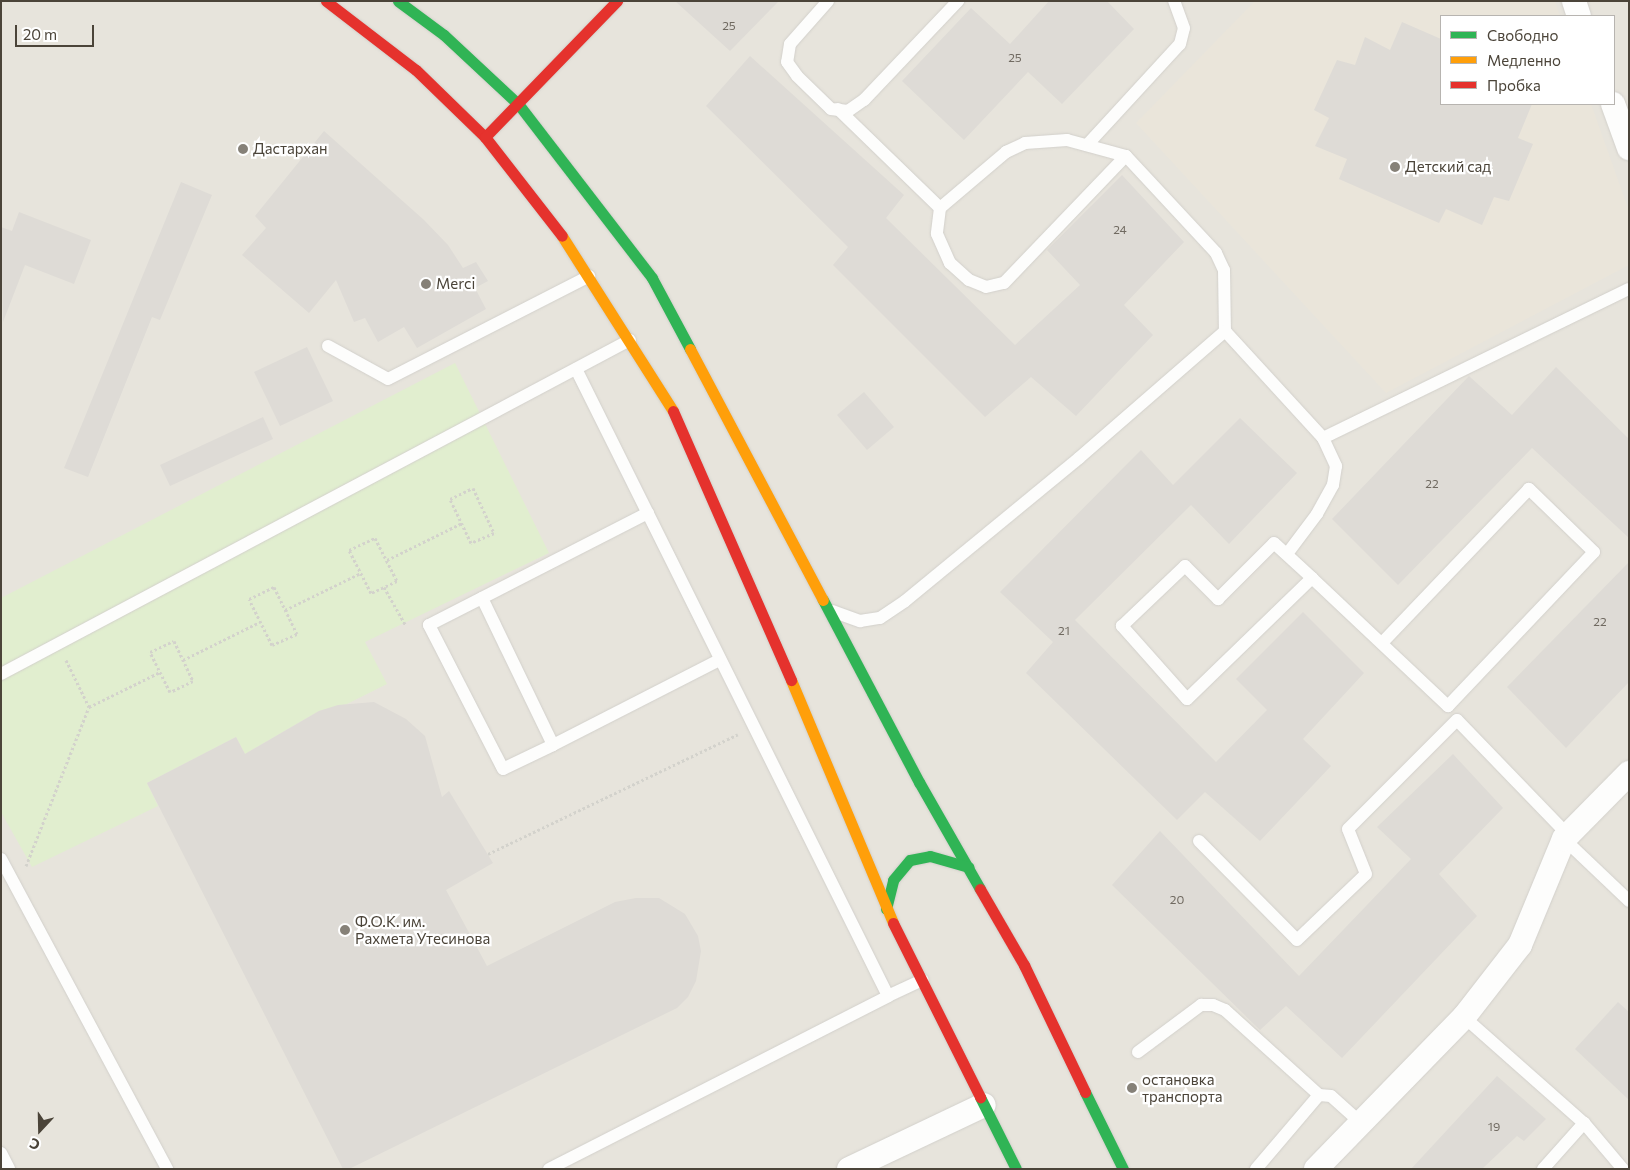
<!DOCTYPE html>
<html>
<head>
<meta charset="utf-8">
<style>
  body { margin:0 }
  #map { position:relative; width:1630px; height:1170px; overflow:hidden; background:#f4f2ee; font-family:Commissioner,sans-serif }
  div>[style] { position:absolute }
  .residential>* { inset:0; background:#e7e4dc }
  .education>* { inset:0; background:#eae5da }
  .green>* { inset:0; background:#e1eecf }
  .building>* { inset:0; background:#dedbd6 }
  .path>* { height:3px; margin-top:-1.5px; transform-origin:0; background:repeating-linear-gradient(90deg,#d3d2cc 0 2.5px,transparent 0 5px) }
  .roads { filter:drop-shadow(0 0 1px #d2d0cb) drop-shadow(0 0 1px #d2d0cb) }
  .lane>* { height:12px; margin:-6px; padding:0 6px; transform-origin:6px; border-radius:6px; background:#fdfdfc }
  .street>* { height:24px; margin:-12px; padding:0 12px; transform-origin:12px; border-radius:12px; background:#fdfdfc }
  .fast>* { height:11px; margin:-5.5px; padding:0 5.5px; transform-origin:5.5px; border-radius:5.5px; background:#30b455 }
  .slow>* { height:11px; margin:-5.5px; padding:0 5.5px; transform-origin:5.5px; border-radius:5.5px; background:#ff9f0a }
  .jam>* { height:11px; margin:-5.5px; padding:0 5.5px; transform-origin:5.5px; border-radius:5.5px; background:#e5322d }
  .dots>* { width:14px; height:14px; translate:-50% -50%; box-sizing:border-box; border:2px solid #fff; border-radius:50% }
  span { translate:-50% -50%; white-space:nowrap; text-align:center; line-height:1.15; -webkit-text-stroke:4.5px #fff; paint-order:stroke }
  .number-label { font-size:12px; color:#706a61 }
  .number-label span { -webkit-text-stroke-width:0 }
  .poi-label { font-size:15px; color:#4b4439 }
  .left { translate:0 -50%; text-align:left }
  .frame { position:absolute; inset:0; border:2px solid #4b4439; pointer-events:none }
  .legend { position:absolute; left:1440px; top:15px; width:175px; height:90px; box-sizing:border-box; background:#fff; border:1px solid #b7b4b0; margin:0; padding:6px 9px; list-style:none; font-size:15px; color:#4b4439 }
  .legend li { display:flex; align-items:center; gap:10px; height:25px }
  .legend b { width:25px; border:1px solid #b7b4b0 }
  .north { position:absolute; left:15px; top:1105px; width:50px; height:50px; -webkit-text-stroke:4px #fff; paint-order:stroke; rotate:201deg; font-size:14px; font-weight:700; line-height:20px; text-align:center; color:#4b4439 }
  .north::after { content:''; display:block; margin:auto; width:18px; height:22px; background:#4b4439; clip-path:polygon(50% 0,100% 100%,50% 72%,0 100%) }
  .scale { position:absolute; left:15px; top:25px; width:79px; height:22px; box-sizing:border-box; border:2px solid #4b4439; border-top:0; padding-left:6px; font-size:15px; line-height:18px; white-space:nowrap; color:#4b4439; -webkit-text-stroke:4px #fff; paint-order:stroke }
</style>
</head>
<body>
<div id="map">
  <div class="residential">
    <div style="clip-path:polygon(evenodd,1px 1px,1629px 1px,1629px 1169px,1px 1169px,1px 1px,1441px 16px,1614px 16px,1614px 104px,1441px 104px,1441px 16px)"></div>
  </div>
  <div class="education">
    <div style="clip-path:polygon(1255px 1px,1555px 1px,1560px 16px,1441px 16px,1441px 104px,1591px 104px,1629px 211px,1629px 265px,1386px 393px,1136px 123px)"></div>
  </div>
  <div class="green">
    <div style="clip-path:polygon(455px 363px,549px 553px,365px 642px,387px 684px,347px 704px,319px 711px,245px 754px,236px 737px,147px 783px,158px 806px,32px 867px,1px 812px,1px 598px)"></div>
  </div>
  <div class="building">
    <div style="clip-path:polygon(675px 1px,779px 1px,730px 51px)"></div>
    <div style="clip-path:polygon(1049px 1px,1107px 1px,1134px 29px,1062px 104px,1028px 72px,964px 140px,902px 81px,971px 8px,1010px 44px)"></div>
    <div style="clip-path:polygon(1402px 22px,1441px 39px,1441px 104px,1532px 104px,1518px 138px,1533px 144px,1509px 201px,1494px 197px,1482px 225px,1446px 209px,1439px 223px,1339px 179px,1347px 159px,1315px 146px,1329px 118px,1314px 110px,1337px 60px,1355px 65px,1365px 37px,1390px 50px)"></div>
    <div style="clip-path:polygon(750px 56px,904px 195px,886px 218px,1015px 345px,1080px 285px,1047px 250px,1122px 175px,1184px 242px,1124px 305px,1153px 335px,1076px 416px,1031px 377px,985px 417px,833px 265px,848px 247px,706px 106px)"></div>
    <div style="clip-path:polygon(324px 131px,424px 220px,448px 245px,463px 268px,476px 262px,488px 281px,475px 288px,486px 309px,417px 348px,404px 327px,378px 342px,365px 318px,354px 322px,336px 280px,309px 313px,242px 255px,266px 228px,255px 216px)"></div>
    <div style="clip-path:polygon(181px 182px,212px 195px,160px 320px,152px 317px,88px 477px,64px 468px)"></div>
    <div style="clip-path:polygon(19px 212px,91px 240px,74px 284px,25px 265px,3px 322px,1px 227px,12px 231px)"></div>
    <div style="clip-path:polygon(307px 347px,333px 401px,280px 426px,254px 372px)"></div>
    <div style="clip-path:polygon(1556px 367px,1629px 439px,1629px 538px,1532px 448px,1398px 585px,1332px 519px,1469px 376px,1512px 415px)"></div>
    <div style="clip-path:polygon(864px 392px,894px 427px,867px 450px,837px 415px)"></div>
    <div style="clip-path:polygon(263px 417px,273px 439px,170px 486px,160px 465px)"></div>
    <div style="clip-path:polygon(1240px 418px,1297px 473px,1229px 544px,1191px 505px,1075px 620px,1216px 762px,1267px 710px,1236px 679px,1303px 612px,1364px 673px,1303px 739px,1331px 766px,1260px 841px,1205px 792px,1177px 820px,1026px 673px,1053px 642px,1000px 592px,1141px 450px,1173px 485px)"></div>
    <div style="clip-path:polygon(1629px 562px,1629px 682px,1566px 748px,1507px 687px)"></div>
    <div style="clip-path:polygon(374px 702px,406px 719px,425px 736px,442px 797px,449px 791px,493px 863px,446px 890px,487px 966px,615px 902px,636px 898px,659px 898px,685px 914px,698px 936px,701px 951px,696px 981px,688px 997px,677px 1008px,349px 1169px,343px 1169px,147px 783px,236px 737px,245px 754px,319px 711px,338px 705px)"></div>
    <div style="clip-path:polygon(1453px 754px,1503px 808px,1439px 874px,1477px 916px,1342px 1058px,1286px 1006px,1260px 1030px,1112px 885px,1160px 831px,1299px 976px,1411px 859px,1377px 827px)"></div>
    <div style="clip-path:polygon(1618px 1002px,1629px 1012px,1629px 1100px,1575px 1049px)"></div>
    <div style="clip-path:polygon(1497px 1076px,1546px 1119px,1524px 1141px,1517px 1136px,1482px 1169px,1411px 1169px)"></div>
  </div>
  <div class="path">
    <div style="left:473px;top:488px;width:50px;rotate:65deg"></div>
    <div style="left:494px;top:533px;width:25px;rotate:157deg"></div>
    <div style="left:471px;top:543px;width:49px;rotate:-115.5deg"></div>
    <div style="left:450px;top:499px;width:25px;rotate:-26deg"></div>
    <div style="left:375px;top:538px;width:48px;rotate:62.9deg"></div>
    <div style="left:397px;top:581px;width:29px;rotate:155deg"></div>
    <div style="left:371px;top:593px;width:48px;rotate:-117.1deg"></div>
    <div style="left:349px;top:550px;width:29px;rotate:-25deg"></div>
    <div style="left:387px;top:560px;width:84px;rotate:-26.3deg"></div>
    <div style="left:274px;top:587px;width:52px;rotate:63.9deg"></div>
    <div style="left:297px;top:634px;width:27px;rotate:156deg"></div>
    <div style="left:272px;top:645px;width:51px;rotate:-116.6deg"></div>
    <div style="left:249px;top:599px;width:28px;rotate:-26deg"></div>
    <div style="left:384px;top:587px;width:43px;rotate:60.4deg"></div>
    <div style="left:285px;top:610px;width:85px;rotate:-26deg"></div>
    <div style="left:174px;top:641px;width:44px;rotate:64.6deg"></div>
    <div style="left:193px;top:681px;width:25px;rotate:154deg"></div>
    <div style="left:170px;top:692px;width:45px;rotate:-116.6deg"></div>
    <div style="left:150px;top:652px;width:26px;rotate:-25deg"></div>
    <div style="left:66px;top:660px;width:52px;rotate:63.9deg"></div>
    <div style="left:183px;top:660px;width:86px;rotate:-26.3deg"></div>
    <div style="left:488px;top:854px;width:277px;rotate:-25.6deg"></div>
    <div style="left:26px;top:866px;width:171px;rotate:-68.4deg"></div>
    <div style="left:89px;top:707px;width:79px;rotate:-26.2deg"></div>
  </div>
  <div class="roads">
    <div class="lane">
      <div style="left:828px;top:1px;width:57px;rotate:131.5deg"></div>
      <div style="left:790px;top:44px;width:18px;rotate:99deg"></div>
      <div style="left:787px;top:62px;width:17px;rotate:54deg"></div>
      <div style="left:797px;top:76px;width:47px;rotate:44.1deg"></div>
      <div style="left:831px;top:109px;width:17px;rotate:7deg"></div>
      <div style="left:848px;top:111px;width:19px;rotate:-35deg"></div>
      <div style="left:864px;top:100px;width:137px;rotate:-46.5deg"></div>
      <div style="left:838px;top:109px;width:142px;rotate:44.1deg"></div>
      <div style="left:940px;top:208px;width:26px;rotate:97deg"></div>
      <div style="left:937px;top:234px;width:32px;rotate:66deg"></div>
      <div style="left:950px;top:263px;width:25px;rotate:42deg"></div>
      <div style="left:969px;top:280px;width:18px;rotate:22deg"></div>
      <div style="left:986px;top:287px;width:18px;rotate:-13deg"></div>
      <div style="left:1004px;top:283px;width:176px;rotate:-46.2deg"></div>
      <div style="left:1126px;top:156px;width:132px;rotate:47.1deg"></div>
      <div style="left:1216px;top:253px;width:19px;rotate:65deg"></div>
      <div style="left:1224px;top:270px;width:61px;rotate:89.1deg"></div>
      <div style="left:1087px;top:145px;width:137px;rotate:-47.4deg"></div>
      <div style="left:1180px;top:44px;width:16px;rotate:-76deg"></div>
      <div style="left:1184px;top:28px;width:29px;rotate:-110deg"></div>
      <div style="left:940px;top:208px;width:87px;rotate:-40.3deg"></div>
      <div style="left:1006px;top:152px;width:21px;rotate:-25deg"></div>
      <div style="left:1025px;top:143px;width:42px;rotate:-4.1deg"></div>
      <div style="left:1067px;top:140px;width:61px;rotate:15.2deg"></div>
      <div style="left:328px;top:346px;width:68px;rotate:28.8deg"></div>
      <div style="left:388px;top:379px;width:226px;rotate:-27.1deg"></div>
      <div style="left:576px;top:369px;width:700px;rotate:63.54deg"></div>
      <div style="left:888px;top:996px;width:38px;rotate:-25deg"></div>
      <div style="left:1323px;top:438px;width:340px;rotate:-26deg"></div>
      <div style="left:1274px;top:543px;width:52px;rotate:42.6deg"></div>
      <div style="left:1312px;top:578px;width:174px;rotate:135.9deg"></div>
      <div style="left:1187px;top:699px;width:98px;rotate:-131.7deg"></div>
      <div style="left:1122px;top:626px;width:87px;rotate:-43.6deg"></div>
      <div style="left:1185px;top:566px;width:47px;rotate:45deg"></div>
      <div style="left:1218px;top:599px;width:79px;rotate:-45deg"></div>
      <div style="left:1312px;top:578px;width:187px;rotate:43.3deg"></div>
      <div style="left:1448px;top:706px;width:212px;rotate:-46.5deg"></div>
      <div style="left:1594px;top:552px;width:91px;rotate:-135.9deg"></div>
      <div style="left:1529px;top:489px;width:211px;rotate:133.7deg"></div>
      <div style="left:482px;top:598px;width:163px;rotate:64.2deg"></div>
      <div style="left:553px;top:745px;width:55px;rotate:154.4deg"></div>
      <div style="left:503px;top:769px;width:162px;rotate:-117.2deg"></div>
      <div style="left:429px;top:625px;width:246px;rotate:-27.1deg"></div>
      <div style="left:832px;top:611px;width:30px;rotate:20deg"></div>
      <div style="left:860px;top:621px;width:20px;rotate:-9deg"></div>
      <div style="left:880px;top:618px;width:30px;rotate:-34deg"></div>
      <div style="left:905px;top:601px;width:225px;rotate:-39.4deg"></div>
      <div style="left:1079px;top:458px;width:194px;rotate:-41deg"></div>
      <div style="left:1225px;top:331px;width:145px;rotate:47.5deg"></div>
      <div style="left:1323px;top:438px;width:31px;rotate:65deg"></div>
      <div style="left:1336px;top:466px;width:19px;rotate:99deg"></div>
      <div style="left:1333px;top:485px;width:33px;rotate:119deg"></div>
      <div style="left:1317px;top:514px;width:50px;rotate:126.9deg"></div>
      <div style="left:1px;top:674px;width:712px;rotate:-27.97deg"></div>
      <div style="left:553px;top:745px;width:186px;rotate:-27.1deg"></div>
      <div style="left:1564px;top:839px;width:90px;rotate:43.6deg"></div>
      <div style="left:1199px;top:841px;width:139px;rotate:45.3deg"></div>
      <div style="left:1297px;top:940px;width:95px;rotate:-43.7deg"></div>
      <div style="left:1366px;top:874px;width:48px;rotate:-111.8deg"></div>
      <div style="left:1348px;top:829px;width:154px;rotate:-45deg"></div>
      <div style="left:1457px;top:720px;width:160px;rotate:46deg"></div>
      <div style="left:1px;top:859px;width:352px;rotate:61.8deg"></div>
      <div style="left:1464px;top:1017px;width:160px;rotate:41.5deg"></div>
      <div style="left:1584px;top:1123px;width:60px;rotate:49.7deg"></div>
      <div style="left:1138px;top:1052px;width:79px;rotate:-36.7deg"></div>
      <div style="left:1201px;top:1005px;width:12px"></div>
      <div style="left:1213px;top:1005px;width:13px;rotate:23deg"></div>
      <div style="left:1225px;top:1010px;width:127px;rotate:42.1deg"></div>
      <div style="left:1px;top:1153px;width:18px;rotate:63deg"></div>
      <div style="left:549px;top:1169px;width:381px;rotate:-27deg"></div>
      <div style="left:1256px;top:1169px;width:97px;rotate:-49.6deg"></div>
      <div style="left:1319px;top:1095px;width:12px;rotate:5deg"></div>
      <div style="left:1331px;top:1096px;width:40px;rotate:42deg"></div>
      <div style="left:1543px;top:1169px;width:62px;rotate:-48.3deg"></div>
    </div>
    <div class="street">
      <div style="left:1574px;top:1px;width:16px;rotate:72deg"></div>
      <div style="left:1613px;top:104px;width:47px;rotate:70deg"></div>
      <div style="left:849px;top:1169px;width:149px;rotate:-25.4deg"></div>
      <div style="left:1316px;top:1169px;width:212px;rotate:-45.8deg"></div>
      <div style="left:1464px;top:1017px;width:91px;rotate:-52.1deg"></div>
      <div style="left:1520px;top:945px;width:115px;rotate:-67.5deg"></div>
      <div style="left:1564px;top:839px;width:93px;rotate:-45.4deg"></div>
    </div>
    <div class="fast">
      <div style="left:398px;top:1px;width:57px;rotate:36.5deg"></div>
      <div style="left:444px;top:35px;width:103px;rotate:43deg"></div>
      <div style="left:519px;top:105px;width:218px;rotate:52.4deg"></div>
      <div style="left:652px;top:278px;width:81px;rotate:61.8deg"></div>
      <div style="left:823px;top:600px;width:206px;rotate:62.2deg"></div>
      <div style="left:919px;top:782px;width:123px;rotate:60.3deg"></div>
      <div style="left:886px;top:909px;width:30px;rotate:-76deg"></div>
      <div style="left:893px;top:880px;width:26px;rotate:-50deg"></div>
      <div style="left:910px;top:860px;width:20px;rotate:-11deg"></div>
      <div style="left:930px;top:856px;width:40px;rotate:16deg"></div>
      <div style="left:1085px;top:1092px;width:86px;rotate:63.7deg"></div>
      <div style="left:980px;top:1097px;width:80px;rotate:63.4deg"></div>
    </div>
    <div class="slow">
      <div style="left:562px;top:236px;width:207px;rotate:57.6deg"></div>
      <div style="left:690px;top:349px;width:284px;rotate:62.1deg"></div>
      <div style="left:791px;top:680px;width:264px;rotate:67.2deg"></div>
    </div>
    <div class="jam">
      <div style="left:326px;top:1px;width:113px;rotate:37.5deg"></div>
      <div style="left:416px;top:70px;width:96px;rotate:44.2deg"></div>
      <div style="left:485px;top:137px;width:125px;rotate:52.1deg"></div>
      <div style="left:485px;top:137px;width:190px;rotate:-45.9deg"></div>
      <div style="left:673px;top:411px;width:294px;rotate:66.3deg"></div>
      <div style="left:980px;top:889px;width:88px;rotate:59.9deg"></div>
      <div style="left:1024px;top:965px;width:141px;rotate:64.3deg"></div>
      <div style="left:893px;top:923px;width:195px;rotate:63.4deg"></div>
    </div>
  </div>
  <div class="dots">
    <div style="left:243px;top:149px;background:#868178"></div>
    <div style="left:1395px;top:167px;background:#868178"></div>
    <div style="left:426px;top:284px;background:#868178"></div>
    <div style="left:345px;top:930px;background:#868178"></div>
    <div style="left:1132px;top:1088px;background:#868178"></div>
  </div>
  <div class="number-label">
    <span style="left:729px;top:26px">25</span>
    <span style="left:1015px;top:58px">25</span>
    <span style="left:1120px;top:230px">24</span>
    <span style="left:1432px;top:484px">22</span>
    <span style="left:1600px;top:622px">22</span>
    <span style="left:1064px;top:631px">21</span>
    <span style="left:1177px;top:900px">20</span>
    <span style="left:1494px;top:1127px">19</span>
  </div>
  <div class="poi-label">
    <span class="left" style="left:253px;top:149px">Дастархан</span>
    <span class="left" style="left:1405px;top:167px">Детский сад</span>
    <span class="left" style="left:436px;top:284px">Merci</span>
    <span class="left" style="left:355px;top:930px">Ф.О.К. им.<br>Рахмета Утесинова</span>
    <span class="left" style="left:1142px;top:1088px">остановка<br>транспорта</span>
  </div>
  <div class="frame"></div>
  <ul class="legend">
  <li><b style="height:6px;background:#30b455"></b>Свободно</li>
  <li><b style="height:6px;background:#ff9f0a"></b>Медленно</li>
  <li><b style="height:6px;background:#e5322d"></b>Пробка</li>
  </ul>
  <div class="north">С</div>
  <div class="scale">20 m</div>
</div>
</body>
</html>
